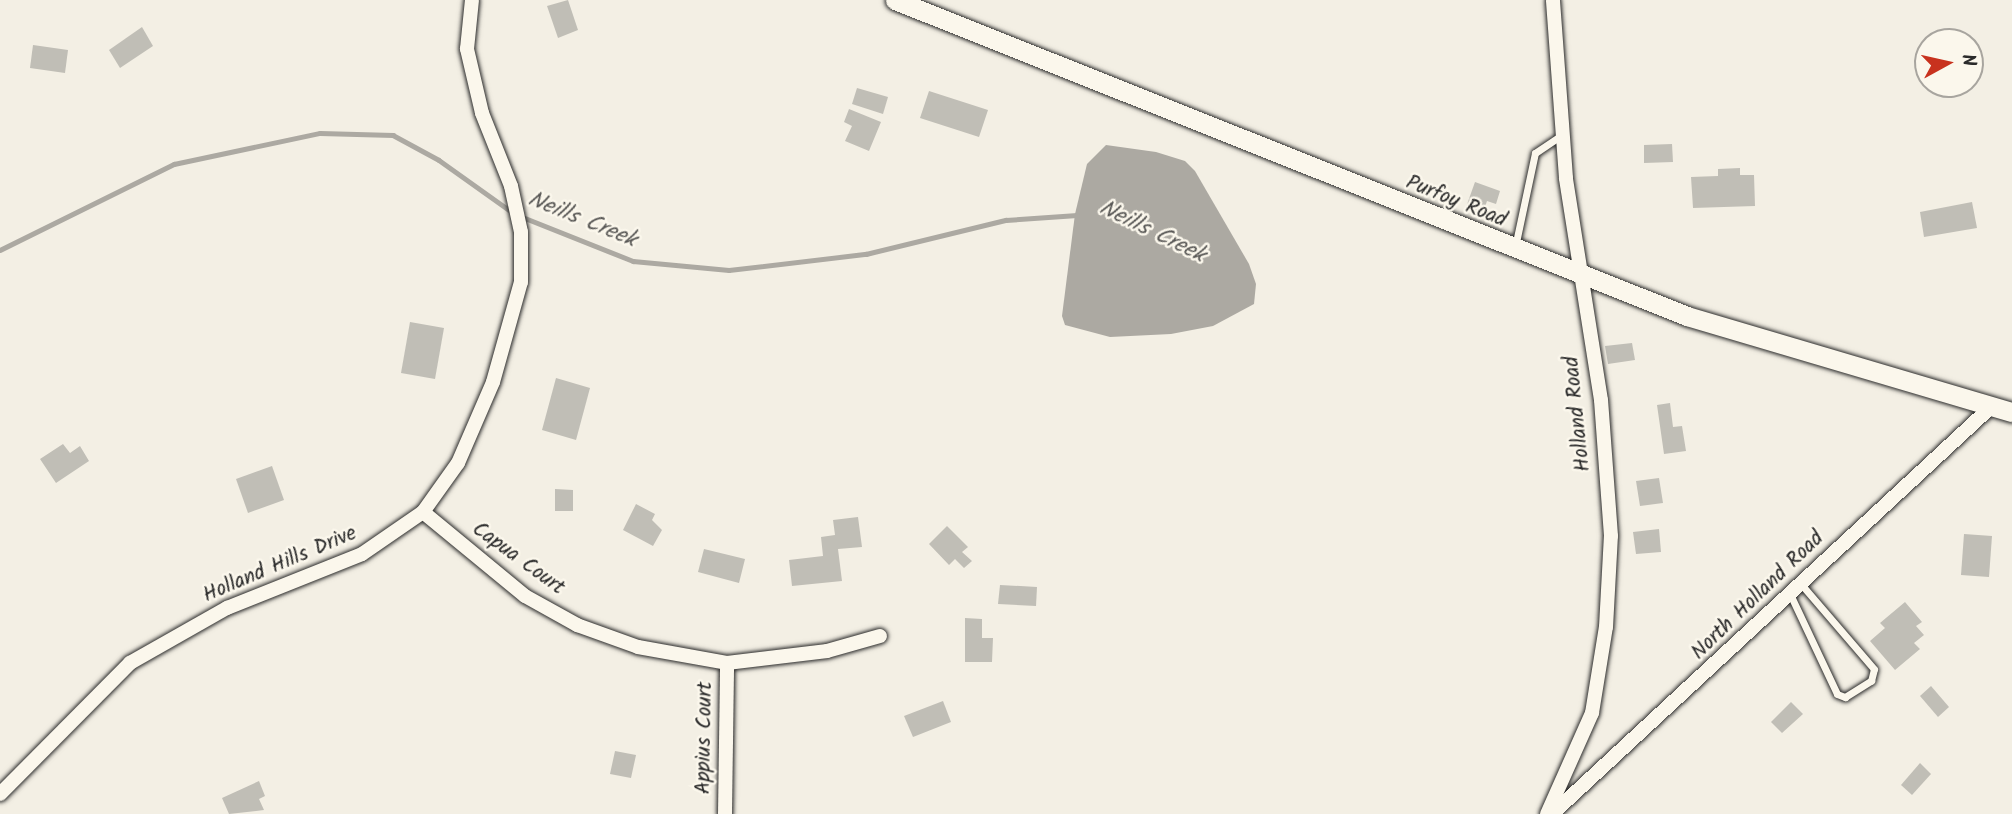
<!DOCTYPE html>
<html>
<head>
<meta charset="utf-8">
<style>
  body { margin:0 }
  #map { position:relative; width:2012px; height:814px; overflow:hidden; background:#f3efe4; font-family:Kalam,sans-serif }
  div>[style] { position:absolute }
  .water>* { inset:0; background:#aca9a2 }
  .stream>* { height:4.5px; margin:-2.25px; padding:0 2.25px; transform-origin:2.25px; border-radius:2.25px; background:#aca9a2 }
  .building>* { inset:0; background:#c0beb6 }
  .roads { filter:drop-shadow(0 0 2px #2b2b2b) drop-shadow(0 0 2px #2b2b2b) }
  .lane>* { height:7px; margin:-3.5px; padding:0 3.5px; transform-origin:3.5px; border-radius:3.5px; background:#fbf7ec }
  .street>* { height:14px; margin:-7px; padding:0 7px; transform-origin:7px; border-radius:7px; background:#fbf7ec }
  .secondary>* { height:19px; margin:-9.5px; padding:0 9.5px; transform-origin:9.5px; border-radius:9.5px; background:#fbf7ec }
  span { translate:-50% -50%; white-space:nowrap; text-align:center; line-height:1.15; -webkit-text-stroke:5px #fbf7ec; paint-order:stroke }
  .street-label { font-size:21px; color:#2b2b2b }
  .water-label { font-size:23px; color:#585755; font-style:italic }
  .north { position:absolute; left:1914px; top:28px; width:70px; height:70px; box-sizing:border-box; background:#fbf7ec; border:2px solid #a8a59f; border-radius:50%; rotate:82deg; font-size:19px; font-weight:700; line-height:28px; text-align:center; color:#2b2b2b }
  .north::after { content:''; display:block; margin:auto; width:24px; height:32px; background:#c8321e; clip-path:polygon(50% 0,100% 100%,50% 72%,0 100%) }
</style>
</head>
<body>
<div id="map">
  <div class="water">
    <div style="clip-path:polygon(1106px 145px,1156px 152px,1185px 161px,1195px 171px,1249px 264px,1256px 284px,1254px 304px,1213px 326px,1171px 334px,1110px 337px,1065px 325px,1062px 316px,1075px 214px,1087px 164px)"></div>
  </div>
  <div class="stream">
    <div style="left:520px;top:216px;width:122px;rotate:21.7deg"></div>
    <div style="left:633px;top:261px;width:96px;rotate:5.4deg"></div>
    <div style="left:729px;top:270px;width:138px;rotate:-6.7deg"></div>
    <div style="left:866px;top:254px;width:144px;rotate:-13.7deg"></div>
    <div style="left:1006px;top:220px;width:71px;rotate:-4deg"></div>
    <div style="left:0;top:250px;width:194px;rotate:-26.3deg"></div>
    <div style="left:174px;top:164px;width:149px;rotate:-12deg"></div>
    <div style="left:320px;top:133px;width:73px;rotate:1.6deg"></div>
    <div style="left:393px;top:135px;width:52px;rotate:28.5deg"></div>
    <div style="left:439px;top:160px;width:90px;rotate:35.5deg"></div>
  </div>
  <div class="building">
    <div style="clip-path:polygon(568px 0,578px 30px,558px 38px,547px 6px)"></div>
    <div style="clip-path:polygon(142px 27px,153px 46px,120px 68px,109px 50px)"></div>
    <div style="clip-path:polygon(33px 45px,68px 50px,65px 73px,30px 68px)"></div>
    <div style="clip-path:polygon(857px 88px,888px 97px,883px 114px,852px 104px)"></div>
    <div style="clip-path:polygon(929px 91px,988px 110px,979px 137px,920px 118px)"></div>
    <div style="clip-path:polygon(849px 109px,881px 122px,869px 151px,845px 141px,852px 126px,844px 122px)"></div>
    <div style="clip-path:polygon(1672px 144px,1673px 162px,1644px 163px,1644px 145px)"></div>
    <div style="clip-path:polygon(1740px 168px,1740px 175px,1754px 175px,1755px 206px,1693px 208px,1691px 177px,1718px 176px,1718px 169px)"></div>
    <div style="clip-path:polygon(1475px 182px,1500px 191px,1496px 204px,1487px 201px,1483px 213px,1466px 207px)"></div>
    <div style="clip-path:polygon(1972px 202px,1977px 228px,1924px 237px,1920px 212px)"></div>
    <div style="clip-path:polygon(410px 322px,444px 328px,435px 379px,401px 373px)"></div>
    <div style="clip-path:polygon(1632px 343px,1635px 360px,1608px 364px,1605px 346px)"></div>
    <div style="clip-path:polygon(556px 378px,590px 388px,576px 440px,542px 430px)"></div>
    <div style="clip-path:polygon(1670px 403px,1673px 427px,1682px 426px,1686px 451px,1664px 454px,1657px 405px)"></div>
    <div style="clip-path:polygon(63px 444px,70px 453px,80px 446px,89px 461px,56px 483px,40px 459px)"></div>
    <div style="clip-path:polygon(272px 466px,284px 500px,248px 513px,236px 479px)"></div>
    <div style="clip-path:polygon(1659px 478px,1663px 503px,1640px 506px,1636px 481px)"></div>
    <div style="clip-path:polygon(555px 489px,573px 490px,573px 511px,555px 511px)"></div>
    <div style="clip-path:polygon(636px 504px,655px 514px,652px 520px,662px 530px,653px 546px,623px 530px)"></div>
    <div style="clip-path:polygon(858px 517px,862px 547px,838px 549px,842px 581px,792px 586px,789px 560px,823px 556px,821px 537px,835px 535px,833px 520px)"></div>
    <div style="clip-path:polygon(947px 526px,968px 547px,962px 552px,972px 561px,964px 568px,955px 559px,949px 565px,929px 544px)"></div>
    <div style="clip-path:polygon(1659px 529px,1661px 552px,1636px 554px,1633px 532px)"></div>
    <div style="clip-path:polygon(1964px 534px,1992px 536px,1989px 577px,1961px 575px)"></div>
    <div style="clip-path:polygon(704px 549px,745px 559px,739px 583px,698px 572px)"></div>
    <div style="clip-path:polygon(1000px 585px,1037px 587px,1036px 606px,998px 604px)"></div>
    <div style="clip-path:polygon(1905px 602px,1922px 622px,1916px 626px,1924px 635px,1914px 643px,1920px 649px,1895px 670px,1870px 641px,1885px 628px,1880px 623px)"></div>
    <div style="clip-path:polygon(965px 618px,982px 619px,982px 638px,993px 638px,992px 662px,965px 662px)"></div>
    <div style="clip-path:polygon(1931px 686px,1949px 707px,1938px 717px,1920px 696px)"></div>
    <div style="clip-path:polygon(943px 701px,951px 722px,913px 737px,904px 716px)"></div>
    <div style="clip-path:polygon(1791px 702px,1803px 714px,1782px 733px,1771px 722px)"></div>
    <div style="clip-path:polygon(615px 751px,636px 755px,631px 778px,610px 774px)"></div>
    <div style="clip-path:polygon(1920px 763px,1931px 774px,1912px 795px,1901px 785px)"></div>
    <div style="clip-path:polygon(259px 781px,265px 796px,259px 799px,264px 810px,229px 814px,222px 798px)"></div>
  </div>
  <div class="roads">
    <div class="lane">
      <div style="left:1515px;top:247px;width:96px;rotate:-78deg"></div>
      <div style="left:1535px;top:153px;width:32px;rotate:-34deg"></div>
      <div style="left:1790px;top:594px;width:110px;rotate:64.8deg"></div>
      <div style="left:1837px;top:694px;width:9px;rotate:21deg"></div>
      <div style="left:1845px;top:697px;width:31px;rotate:-32deg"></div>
      <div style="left:1871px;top:681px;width:12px;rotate:-76deg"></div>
      <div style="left:1874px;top:669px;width:112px;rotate:-130.7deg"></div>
    </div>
    <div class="street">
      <div style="left:423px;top:512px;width:132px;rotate:39.5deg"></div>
      <div style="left:525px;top:596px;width:60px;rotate:29.1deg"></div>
      <div style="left:577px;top:625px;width:65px;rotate:19.8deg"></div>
      <div style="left:638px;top:647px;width:90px;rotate:10.2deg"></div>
      <div style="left:727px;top:663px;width:101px;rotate:-6.8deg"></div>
      <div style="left:827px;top:651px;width:55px;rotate:-15.8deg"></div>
      <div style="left:0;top:794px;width:185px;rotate:-45.2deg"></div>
      <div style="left:130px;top:663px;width:112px;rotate:-29.6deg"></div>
      <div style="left:227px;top:608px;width:145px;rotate:-21.8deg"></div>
      <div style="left:362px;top:554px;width:74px;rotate:-34.5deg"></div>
      <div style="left:423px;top:512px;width:60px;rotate:-54.5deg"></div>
      <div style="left:458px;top:463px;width:88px;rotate:-66.6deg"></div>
      <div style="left:493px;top:382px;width:104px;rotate:-74.4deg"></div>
      <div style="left:521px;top:282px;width:50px;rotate:-90deg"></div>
      <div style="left:521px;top:232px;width:47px;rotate:-102.3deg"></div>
      <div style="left:511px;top:186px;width:79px;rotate:-111.7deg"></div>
      <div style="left:482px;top:113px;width:66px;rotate:-103.2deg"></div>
      <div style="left:467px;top:49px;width:49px;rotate:-84.2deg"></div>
      <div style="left:725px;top:814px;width:151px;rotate:-89.2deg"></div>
      <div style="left:1547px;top:814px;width:111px;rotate:-66deg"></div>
      <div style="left:1592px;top:713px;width:87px;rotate:-80.8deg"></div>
      <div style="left:1606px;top:627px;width:91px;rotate:-86.9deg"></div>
      <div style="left:1611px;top:536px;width:136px;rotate:-94.2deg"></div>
      <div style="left:1601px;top:400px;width:225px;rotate:-99deg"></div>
      <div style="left:1566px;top:178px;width:178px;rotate:-94.2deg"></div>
      <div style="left:1552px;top:814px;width:600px;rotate:-42.84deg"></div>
    </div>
    <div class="secondary">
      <div style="left:895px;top:0;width:853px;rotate:21.75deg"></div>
      <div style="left:1687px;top:316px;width:339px;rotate:16.5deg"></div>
    </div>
  </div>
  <div class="street-label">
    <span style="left:1456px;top:202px;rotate:22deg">Purfoy Road</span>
    <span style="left:1578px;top:414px;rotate:-96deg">Holland Road</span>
    <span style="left:518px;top:559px;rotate:36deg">Capua Court</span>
    <span style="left:280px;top:565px;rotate:-23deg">Holland Hills Drive</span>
    <span style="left:1758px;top:596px;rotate:-44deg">North Holland Road</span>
    <span style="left:705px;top:738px;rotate:-89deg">Appius Court</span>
  </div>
  <div class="water-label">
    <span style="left:582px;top:220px;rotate:22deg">Neills Creek</span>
    <span style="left:1152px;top:232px;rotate:26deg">Neills Creek</span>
  </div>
  <div class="north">N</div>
</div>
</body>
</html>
